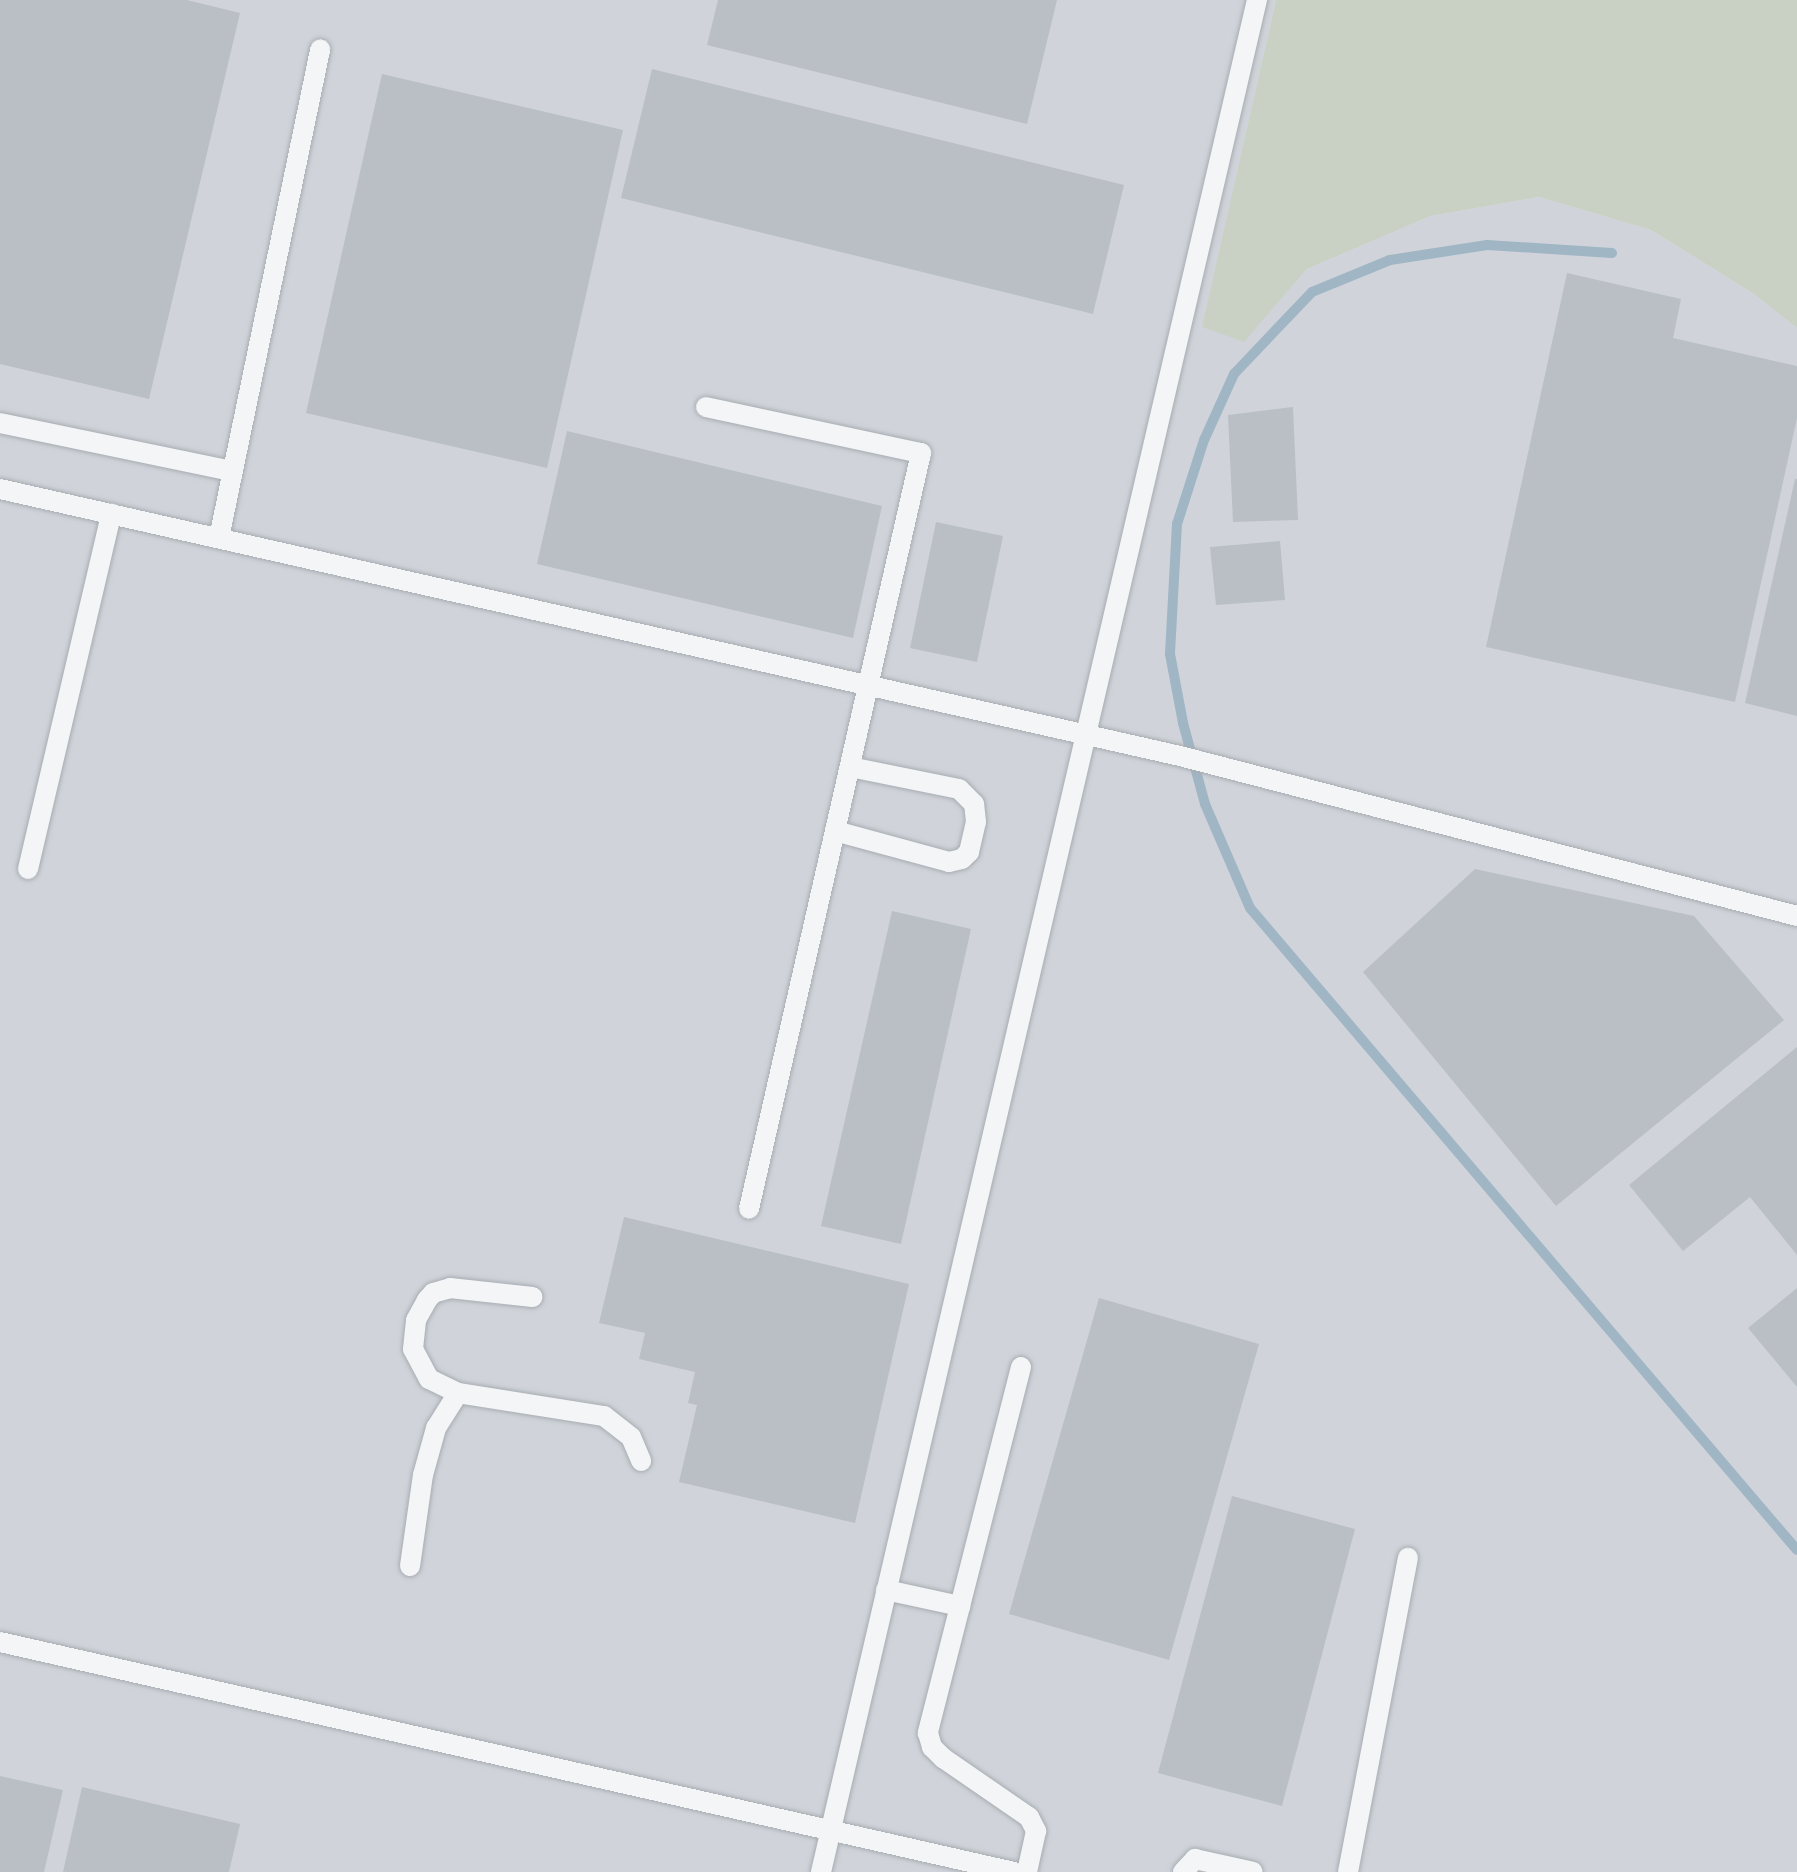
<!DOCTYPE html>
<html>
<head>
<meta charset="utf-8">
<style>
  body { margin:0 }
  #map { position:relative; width:1797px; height:1872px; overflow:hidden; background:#e1e5e8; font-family:Manrope,sans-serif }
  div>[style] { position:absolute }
  .built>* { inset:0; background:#d0d4da }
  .green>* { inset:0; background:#c9d1c4 }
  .stream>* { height:10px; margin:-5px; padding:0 5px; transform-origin:5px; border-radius:5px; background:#a0b6c5 }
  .building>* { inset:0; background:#b9bfc5 }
  .roads { filter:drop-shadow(0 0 2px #a7adb2) drop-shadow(0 0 2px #a7adb2) }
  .service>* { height:20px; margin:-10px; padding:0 10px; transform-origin:10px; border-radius:10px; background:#f4f5f7 }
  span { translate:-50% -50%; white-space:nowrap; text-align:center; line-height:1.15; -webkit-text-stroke:10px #f1f4f6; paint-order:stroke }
</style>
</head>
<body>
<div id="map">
  <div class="built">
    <div style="clip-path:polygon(0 0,1276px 0,1203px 326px,1244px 341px,1307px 269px,1431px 216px,1539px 197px,1651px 230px,1754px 294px,1797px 328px,1797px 1872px,0 1872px)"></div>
  </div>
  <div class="green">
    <div style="clip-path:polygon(1276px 0,1797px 0,1797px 328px,1754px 294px,1651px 230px,1539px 197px,1431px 216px,1307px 269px,1244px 342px,1202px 327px)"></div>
  </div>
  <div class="stream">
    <div style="left:1612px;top:253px;width:125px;rotate:-176.3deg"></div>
    <div style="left:1487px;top:245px;width:98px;rotate:171.2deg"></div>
    <div style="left:1390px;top:260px;width:84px;rotate:157.7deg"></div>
    <div style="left:1312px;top:292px;width:113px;rotate:133.6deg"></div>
    <div style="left:1234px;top:374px;width:72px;rotate:114.4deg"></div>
    <div style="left:1204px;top:440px;width:88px;rotate:107.8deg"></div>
    <div style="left:1177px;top:524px;width:130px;rotate:93.1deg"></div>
    <div style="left:1170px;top:654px;width:70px;rotate:79.3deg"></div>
    <div style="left:1183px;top:723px;width:84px;rotate:74.8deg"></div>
    <div style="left:1205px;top:804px;width:113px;rotate:66.6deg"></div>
    <div style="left:1250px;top:908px;width:843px;rotate:49.57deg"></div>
  </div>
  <div class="building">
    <div style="clip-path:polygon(0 0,187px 0,240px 13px,149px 399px,0 364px)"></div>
    <div style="clip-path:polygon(718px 0,1057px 0,1027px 124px,707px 45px)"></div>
    <div style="clip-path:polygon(652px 69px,1124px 185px,1093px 314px,621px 198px)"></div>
    <div style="clip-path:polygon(382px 74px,623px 130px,547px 468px,306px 413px)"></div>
    <div style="clip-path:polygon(1567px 273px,1681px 299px,1673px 338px,1797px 366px,1797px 418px,1735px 702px,1486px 647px)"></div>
    <div style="clip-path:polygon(1293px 407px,1298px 520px,1233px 522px,1228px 415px)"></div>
    <div style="clip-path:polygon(567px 431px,882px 506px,853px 638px,537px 564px)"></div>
    <div style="clip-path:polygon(1795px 479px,1797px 479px,1797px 716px,1745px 703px)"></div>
    <div style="clip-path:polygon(936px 522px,1003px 536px,977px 662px,910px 648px)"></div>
    <div style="clip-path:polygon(1280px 541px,1285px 600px,1216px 605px,1210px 547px)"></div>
    <div style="clip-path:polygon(1475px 869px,1694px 916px,1784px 1020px,1556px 1206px,1363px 972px)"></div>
    <div style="clip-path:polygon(892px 911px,971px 929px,901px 1244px,821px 1226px)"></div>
    <div style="clip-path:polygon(1797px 1047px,1797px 1255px,1750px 1197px,1683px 1251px,1629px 1185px)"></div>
    <div style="clip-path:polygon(624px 1217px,909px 1284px,855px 1523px,679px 1482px,697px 1405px,688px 1403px,695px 1372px,639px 1359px,645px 1333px,599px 1323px)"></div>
    <div style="clip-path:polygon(1797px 1288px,1797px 1387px,1748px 1328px)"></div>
    <div style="clip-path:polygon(1099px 1298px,1259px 1344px,1169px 1660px,1009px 1614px)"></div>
    <div style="clip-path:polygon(1232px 1496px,1355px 1529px,1282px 1806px,1158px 1773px)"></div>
    <div style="clip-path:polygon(0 1776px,63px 1790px,44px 1872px,0 1872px)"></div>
    <div style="clip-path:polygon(82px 1787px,240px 1824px,229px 1872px,63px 1872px)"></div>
  </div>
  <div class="roads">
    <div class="service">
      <div style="left:706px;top:407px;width:220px;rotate:12.1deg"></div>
      <div style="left:921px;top:453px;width:775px;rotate:102.82deg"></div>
      <div style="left:0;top:423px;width:237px;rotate:11.7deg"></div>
      <div style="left:0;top:489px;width:1206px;rotate:12.75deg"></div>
      <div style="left:1176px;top:755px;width:642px;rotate:14.53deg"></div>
      <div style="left:219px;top:538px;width:499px;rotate:-78.3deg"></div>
      <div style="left:835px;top:831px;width:118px;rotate:15.2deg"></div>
      <div style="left:949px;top:862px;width:13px;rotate:-13deg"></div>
      <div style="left:962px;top:859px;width:10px;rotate:-45deg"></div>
      <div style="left:969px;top:852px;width:31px;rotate:-77deg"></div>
      <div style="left:976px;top:822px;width:18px;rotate:-96deg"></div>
      <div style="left:974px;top:804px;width:21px;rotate:-135deg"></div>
      <div style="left:959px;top:789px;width:111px;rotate:-168.6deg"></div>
      <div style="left:28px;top:869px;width:365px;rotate:-76.8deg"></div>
      <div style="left:1021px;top:1367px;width:378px;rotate:104.3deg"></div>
      <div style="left:928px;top:1733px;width:15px;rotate:74deg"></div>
      <div style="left:932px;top:1747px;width:16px;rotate:45deg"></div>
      <div style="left:943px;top:1758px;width:104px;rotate:34.5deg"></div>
      <div style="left:1029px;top:1817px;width:16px;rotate:63deg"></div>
      <div style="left:1036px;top:1831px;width:42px;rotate:102.4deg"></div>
      <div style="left:458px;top:1393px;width:32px;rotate:-154deg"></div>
      <div style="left:429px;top:1379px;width:34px;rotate:-118deg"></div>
      <div style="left:413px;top:1349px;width:29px;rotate:-84deg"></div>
      <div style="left:416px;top:1320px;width:23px;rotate:-61deg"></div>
      <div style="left:427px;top:1300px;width:9px;rotate:-49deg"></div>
      <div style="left:433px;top:1293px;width:18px;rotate:-16deg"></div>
      <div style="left:450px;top:1288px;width:83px;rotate:6.2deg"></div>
      <div style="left:410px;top:1566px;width:92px;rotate:-81.9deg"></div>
      <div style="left:423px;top:1475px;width:49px;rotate:-74.5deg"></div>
      <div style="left:436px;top:1428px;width:41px;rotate:-57.8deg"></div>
      <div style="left:458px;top:1393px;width:148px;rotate:9deg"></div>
      <div style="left:604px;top:1416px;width:34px;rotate:38deg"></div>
      <div style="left:631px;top:1437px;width:26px;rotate:67deg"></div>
      <div style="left:886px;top:1590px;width:76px;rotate:12.2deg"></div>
      <div style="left:0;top:1642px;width:1040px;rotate:12.78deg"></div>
      <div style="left:821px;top:1872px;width:1922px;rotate:-76.89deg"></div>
      <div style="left:1183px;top:1872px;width:18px;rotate:-47deg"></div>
      <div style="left:1195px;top:1859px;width:59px;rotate:12.6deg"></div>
      <div style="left:1348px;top:1872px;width:320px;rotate:-79.2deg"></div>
    </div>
  </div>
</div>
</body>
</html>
